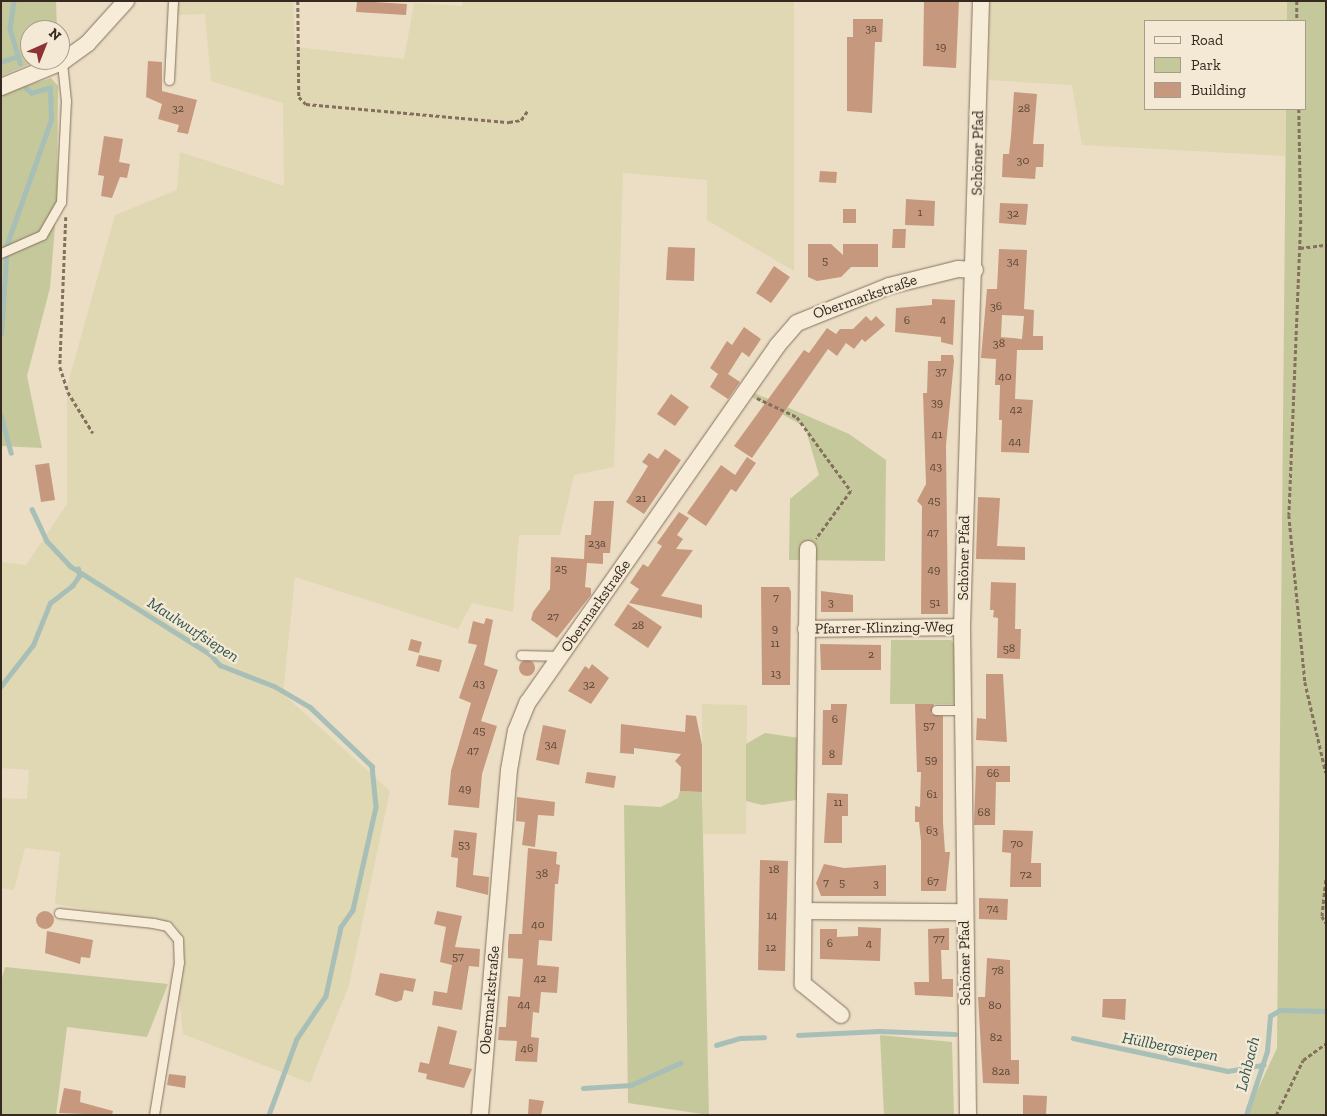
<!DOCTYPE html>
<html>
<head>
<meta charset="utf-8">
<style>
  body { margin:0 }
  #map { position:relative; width:1327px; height:1116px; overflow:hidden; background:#ebdec5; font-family:"Zilla Slab",serif }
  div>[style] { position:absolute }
  .farmland>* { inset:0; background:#e0d7b3 }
  .green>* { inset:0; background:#c5c89a }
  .stream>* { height:4.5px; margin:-2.25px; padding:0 2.25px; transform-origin:2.25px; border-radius:2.25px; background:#a7bfb7 }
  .building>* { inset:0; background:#c6997e }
  .round { border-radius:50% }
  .path>* { height:2.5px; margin-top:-1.25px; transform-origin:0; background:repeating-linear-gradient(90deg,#85705d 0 4px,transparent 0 6.5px) }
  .roads { filter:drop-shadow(0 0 1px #85705d) drop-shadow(0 0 1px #85705d) }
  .lane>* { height:9px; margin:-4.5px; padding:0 4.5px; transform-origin:4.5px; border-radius:4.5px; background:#f6ecd8 }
  .street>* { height:16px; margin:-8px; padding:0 8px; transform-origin:8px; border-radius:8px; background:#f6ecd8 }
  span { translate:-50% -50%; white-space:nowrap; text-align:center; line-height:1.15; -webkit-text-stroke:4.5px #f3e9d4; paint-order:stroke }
  .number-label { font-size:12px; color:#5a4537 }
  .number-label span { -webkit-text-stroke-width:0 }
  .street-label { font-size:15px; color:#36291f }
  .water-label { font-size:16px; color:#305551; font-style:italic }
  .frame { position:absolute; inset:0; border:2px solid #36291f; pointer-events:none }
  .legend { position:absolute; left:1144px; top:20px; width:162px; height:90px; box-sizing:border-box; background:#f3e9d4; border:1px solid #a79c8c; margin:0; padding:6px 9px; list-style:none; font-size:15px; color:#36291f }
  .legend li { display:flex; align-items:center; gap:10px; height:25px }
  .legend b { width:25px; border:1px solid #a79c8c }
  .north { position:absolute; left:20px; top:20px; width:50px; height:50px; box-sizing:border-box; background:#f3e9d4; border:1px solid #a79c8c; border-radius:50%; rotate:44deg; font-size:14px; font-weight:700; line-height:20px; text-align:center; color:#36291f }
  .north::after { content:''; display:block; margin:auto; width:18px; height:22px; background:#8f3135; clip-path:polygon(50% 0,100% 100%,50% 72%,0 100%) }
</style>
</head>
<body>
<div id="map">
  <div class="farmland">
    <div style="clip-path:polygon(177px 1px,293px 1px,295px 47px,404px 59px,414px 3px,462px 6px,463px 1px,794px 1px,794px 271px,707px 220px,707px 180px,623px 173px,614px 467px,574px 475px,560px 535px,519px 535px,513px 612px,472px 603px,458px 629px,295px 577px,283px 694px,390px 791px,349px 985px,310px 1083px,183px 1034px,178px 985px,184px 950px,181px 934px,174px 924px,55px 904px,60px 852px,25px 848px,14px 890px,1px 888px,1px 798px,27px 799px,29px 770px,1px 768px,1px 562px,26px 565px,67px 504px,67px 387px,115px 215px,177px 190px,180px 152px,284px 186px,283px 103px,211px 81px,205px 14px,176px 15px)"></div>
    <div style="clip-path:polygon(988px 1px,1287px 1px,1287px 21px,1146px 21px,1146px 109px,1286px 109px,1285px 156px,1082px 145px,1072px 85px,989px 80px)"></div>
    <div style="clip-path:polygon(702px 704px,747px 705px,746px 834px,703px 834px)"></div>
  </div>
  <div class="green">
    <div style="clip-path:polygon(1px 1px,56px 1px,57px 30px,30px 30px,30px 60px,39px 60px,1px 76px)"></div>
    <div style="clip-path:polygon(1287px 1px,1326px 1px,1326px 1115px,1246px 1115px,1277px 1048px,1286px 109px,1306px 109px,1306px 21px,1287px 21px)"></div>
    <div style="clip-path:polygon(51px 78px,58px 86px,57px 200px,50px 288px,27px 376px,42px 448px,1px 446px,1px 94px)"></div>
    <div style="clip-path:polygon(752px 392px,849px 434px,886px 460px,885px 561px,789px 560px,790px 499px,819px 475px,805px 427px,750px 396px)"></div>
    <div style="clip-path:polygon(891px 640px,951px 640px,955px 645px,954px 704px,890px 704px)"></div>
    <div style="clip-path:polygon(765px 733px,799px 738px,803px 799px,762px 805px,746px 801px,746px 744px)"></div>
    <div style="clip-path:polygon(680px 791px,702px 792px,709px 1115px,628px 1103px,624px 805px,661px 807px,678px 798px)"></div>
    <div style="clip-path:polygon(5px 967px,168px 984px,147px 1037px,67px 1027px,56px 1115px,1px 1115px,1px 982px)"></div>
    <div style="clip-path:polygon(880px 1035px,952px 1042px,954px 1115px,884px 1115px)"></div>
  </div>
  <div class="stream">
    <div style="left:14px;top:1px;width:27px;rotate:98deg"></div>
    <div style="left:10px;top:28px;width:37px;rotate:74deg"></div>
    <div style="left:1px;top:62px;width:18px;rotate:-19deg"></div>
    <div style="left:1px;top:334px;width:90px;rotate:-86.2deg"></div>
    <div style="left:7px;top:244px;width:132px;rotate:-70.5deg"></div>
    <div style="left:51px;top:120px;width:32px;rotate:-92deg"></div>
    <div style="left:50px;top:88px;width:19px;rotate:164deg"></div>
    <div style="left:32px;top:93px;width:7px;rotate:-146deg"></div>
    <div style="left:1px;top:415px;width:39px;rotate:75deg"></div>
    <div style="left:32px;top:509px;width:35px;rotate:65deg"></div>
    <div style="left:47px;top:541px;width:34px;rotate:47deg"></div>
    <div style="left:70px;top:566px;width:165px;rotate:32.2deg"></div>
    <div style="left:210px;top:654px;width:15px;rotate:48deg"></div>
    <div style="left:220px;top:665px;width:58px;rotate:21.3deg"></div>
    <div style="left:274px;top:686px;width:42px;rotate:30.3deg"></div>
    <div style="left:310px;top:707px;width:86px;rotate:43.6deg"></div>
    <div style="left:372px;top:766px;width:41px;rotate:84.4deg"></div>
    <div style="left:376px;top:807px;width:106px;rotate:102.6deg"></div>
    <div style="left:353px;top:910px;width:21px;rotate:125deg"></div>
    <div style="left:341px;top:927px;width:71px;rotate:102.3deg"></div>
    <div style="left:326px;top:996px;width:52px;rotate:124deg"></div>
    <div style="left:297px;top:1039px;width:81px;rotate:110.2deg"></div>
    <div style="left:1px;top:686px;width:52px;rotate:-52deg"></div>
    <div style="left:33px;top:645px;width:45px;rotate:-68deg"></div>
    <div style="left:50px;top:603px;width:28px;rotate:-38deg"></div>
    <div style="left:72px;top:586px;width:12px;rotate:-55deg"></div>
    <div style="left:79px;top:576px;width:7px;rotate:-98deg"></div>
    <div style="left:798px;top:1035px;width:81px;rotate:-2.8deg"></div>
    <div style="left:879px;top:1031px;width:76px;rotate:2.3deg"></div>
    <div style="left:1073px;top:1038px;width:158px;rotate:12deg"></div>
    <div style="left:1228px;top:1071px;width:36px;rotate:-10deg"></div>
    <div style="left:716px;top:1045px;width:25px;rotate:-16deg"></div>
    <div style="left:740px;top:1038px;width:24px;rotate:-2deg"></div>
    <div style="left:583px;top:1088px;width:48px;rotate:-3.6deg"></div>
    <div style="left:631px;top:1085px;width:54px;rotate:-24.2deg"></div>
    <div style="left:1246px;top:1115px;width:67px;rotate:-71.8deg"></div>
    <div style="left:1267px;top:1051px;width:35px;rotate:-85deg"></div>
    <div style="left:1270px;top:1016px;width:12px;rotate:-31deg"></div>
    <div style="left:1280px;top:1010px;width:46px;rotate:1.2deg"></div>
  </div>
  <div class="building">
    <div style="clip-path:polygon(357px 1px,407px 4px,406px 15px,356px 12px)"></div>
    <div style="clip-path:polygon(924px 1px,959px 1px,956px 68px,923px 66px)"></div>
    <div style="clip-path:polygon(853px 19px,883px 19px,882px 42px,875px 42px,872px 113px,847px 111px,847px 37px,853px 37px)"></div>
    <div style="clip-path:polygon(148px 61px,162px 62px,162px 91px,197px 100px,188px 134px,177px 132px,179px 125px,158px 119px,162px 104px,146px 97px)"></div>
    <div style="clip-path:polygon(1014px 92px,1037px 94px,1033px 144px,1044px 144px,1043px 167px,1036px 167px,1035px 179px,1002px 177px,1003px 154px,1009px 154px,1011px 136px)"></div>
    <div style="clip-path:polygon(104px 136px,123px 139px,119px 162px,130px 164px,127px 178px,120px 177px,112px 198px,101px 196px,104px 176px,98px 175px)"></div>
    <div style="clip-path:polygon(820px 171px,837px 172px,836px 183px,819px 182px)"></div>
    <div style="clip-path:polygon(906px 199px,935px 201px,934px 226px,905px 225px)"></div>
    <div style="clip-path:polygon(1000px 203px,1028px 204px,1026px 225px,999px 223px)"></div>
    <div style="clip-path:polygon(843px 209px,856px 209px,856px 223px,843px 223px)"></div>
    <div style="clip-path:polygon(893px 229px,906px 229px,905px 248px,892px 248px)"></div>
    <div style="clip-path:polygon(808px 244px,831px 244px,843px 255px,843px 244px,878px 244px,878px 267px,851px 267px,841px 277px,817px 281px,808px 277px)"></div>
    <div style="clip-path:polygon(668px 247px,695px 248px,694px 281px,666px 280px)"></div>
    <div style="clip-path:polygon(evenodd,999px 249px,1027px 250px,1024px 309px,1034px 310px,1033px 336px,1043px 336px,1043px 350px,1017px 350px,1015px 399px,1033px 400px,1029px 453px,1001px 452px,1002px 420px,999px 420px,1000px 385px,995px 385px,996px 359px,981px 358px,987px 289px,997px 289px,999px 249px,1002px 315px,1024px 316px,1022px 339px,1001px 337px,1002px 315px)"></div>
    <div style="clip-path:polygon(774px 266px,790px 277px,771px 303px,756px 293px)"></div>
    <div style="clip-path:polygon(932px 299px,955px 300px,953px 345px,941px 342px,941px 337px,895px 332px,896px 308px,932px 305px)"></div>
    <div style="clip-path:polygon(866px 316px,871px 321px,876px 316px,885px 325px,865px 342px,862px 339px,854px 349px,846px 343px,837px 356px,828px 349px,752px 458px,734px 446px,804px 350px,809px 353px,827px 328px,836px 334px,840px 329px,853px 329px)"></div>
    <div style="clip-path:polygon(744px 327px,761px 339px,749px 357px,742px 352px,728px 374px,740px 382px,728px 399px,710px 387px,718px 374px,710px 368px,727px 341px,732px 345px)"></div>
    <div style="clip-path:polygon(941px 355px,953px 355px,954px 361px,946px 445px,948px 614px,921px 614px,922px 506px,917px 501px,926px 484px,923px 393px,927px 393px,928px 361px,941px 361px)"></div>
    <div style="clip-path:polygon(671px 394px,689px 407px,675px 426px,657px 414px)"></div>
    <div style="clip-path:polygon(665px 449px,681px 460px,644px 514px,626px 502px,648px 466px,642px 462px,649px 453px,658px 459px)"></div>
    <div style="clip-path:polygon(747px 457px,756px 463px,736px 492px,731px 489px,706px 526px,687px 513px,721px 465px,735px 475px)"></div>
    <div style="clip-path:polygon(49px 463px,55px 500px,41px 502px,35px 465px)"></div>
    <div style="clip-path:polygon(978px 497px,1000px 498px,997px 546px,1025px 547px,1025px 560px,976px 559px)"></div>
    <div style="clip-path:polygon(594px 501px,614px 501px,610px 553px,603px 553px,603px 564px,587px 563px,585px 587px,591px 588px,591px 595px,557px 638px,531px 620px,533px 612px,550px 589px,551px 557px,584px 559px,585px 535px,591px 535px)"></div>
    <div style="clip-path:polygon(679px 512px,689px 518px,677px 535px,683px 539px,676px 549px,693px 550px,661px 596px,702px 605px,702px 618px,629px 603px,639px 589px,630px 583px,643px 564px,648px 567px,662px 546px,657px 543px)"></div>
    <div style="clip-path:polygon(991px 582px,1016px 583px,1015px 629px,1021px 629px,1020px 659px,997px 658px,998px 618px,993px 617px,994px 610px,990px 610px)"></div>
    <div style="clip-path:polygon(761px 587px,789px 587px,791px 592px,790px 685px,762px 685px)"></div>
    <div style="clip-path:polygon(821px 591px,853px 595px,853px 612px,821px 612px)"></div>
    <div style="clip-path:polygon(628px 604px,662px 627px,648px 648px,614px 625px)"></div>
    <div style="clip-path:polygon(486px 618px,493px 620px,484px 665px,498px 670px,481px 721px,497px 726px,482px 774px,479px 808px,448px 805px,451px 771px,471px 703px,459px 698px,477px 645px,468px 643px,473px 621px,484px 624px)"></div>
    <div style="clip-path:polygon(411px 639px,422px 642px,419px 653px,408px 650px)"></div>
    <div style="clip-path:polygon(820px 644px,881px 645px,881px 670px,821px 670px)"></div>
    <div style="clip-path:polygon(419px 655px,442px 660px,439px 672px,416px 666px)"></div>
    <div class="round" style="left:519px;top:660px;width:16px;height:16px"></div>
    <div style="clip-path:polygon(592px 664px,609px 678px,591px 704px,568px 691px,585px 666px,589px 669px)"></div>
    <div style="clip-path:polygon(986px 674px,1003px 674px,1007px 742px,976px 740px,977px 718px,986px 719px)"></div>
    <div style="clip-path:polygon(831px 704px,847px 704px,842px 765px,822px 765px,823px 710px,831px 710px)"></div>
    <div style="clip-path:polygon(915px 704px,934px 704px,931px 714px,943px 716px,943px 822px,945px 852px,950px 852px,946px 891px,921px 891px,921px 841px,919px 822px,915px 822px,915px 806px,920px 807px,921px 772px,917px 772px)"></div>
    <div style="clip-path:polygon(686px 715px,696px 716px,702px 745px,702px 792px,680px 791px,681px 767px,675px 761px,681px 754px,634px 748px,634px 754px,620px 753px,621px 724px,685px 732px)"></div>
    <div style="clip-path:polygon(543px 725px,566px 730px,559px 765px,536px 760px)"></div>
    <div style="clip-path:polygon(976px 766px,1010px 766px,1010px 782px,996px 782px,995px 825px,974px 825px)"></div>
    <div style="clip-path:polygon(587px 772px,616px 776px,614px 788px,585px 783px)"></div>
    <div style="clip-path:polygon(827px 793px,848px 794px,848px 816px,842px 816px,842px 843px,824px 843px)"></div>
    <div style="clip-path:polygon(517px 797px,555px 802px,554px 816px,538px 815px,535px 847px,522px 845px,525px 822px,516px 821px)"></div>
    <div style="clip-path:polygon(454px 830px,477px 833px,473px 875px,489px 877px,488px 895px,456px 887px,458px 858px,451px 857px)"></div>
    <div style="clip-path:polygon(1003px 830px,1033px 831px,1031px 863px,1041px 863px,1041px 887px,1010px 887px,1011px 853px,1002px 852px)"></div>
    <div style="clip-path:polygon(528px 848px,557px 852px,556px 864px,560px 865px,558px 884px,555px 884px,552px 941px,539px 940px,537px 965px,559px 967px,557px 993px,541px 992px,539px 1013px,533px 1012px,531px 1037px,539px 1038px,537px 1062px,515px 1061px,517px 1041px,498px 1040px,499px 1027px,506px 1027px,508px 996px,520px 997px,523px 959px,508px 958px,508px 944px,509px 934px,522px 934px)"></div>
    <div style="clip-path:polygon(760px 860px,788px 861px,785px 971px,758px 970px)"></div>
    <div style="clip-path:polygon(824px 864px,844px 868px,886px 865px,886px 896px,821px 896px,816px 883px)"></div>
    <div style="clip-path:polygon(979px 898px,1008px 899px,1007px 920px,979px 919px)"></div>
    <div style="clip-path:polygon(437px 911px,462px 916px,455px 947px,480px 949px,479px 967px,469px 966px,462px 1010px,432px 1005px,434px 991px,447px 993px,452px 965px,440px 962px,446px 927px,434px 924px)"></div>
    <div class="round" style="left:36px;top:911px;width:18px;height:18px"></div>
    <div style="clip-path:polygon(858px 927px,881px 928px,880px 961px,820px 959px,820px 929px,837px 929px,837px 937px,858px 936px)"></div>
    <div style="clip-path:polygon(949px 928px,949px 950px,941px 950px,942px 979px,953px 979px,953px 997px,915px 995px,914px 982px,929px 982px,928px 929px)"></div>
    <div style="clip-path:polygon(47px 931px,93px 940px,90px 958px,81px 957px,80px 964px,45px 953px)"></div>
    <div style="clip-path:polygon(987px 958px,1010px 960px,1011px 1060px,1019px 1060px,1019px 1084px,983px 1083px,978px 997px,985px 997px)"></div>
    <div style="clip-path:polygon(380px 973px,416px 979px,413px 992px,404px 990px,402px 1000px,396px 1002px,375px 995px)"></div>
    <div style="clip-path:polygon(1103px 999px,1126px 999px,1125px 1020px,1102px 1017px)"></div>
    <div style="clip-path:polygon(438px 1026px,457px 1031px,449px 1064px,472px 1069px,464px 1088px,426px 1079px,427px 1074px,418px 1072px,420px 1062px,429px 1064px)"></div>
    <div style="clip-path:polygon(169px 1074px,186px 1076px,185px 1088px,167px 1085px)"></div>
    <div style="clip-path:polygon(64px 1088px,81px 1091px,80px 1102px,113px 1111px,112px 1115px,59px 1113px)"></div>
    <div style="clip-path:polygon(1023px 1095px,1047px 1096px,1046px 1115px,1023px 1115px)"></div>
    <div style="clip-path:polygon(529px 1099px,544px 1101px,541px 1115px,528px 1115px)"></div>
  </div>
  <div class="path">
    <div style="left:298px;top:1px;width:96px;rotate:89.4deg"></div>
    <div style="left:299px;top:97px;width:10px;rotate:45deg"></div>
    <div style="left:306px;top:104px;width:204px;rotate:5.1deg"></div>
    <div style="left:509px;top:122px;width:12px;rotate:-9deg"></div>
    <div style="left:521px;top:120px;width:12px;rotate:-55deg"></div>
    <div style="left:1297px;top:1px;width:20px;rotate:90deg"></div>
    <div style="left:1299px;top:109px;width:111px;rotate:89deg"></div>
    <div style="left:1301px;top:220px;width:295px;rotate:92.3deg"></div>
    <div style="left:1289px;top:515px;width:168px;rotate:84.5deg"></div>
    <div style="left:1305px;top:682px;width:93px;rotate:77deg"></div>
    <div style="left:66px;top:217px;width:150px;rotate:92.3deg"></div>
    <div style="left:60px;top:367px;width:26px;rotate:72deg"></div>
    <div style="left:68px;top:392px;width:48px;rotate:58.6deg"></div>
    <div style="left:1300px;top:248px;width:26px;rotate:-7deg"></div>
    <div style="left:757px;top:398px;width:44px;rotate:25.4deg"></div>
    <div style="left:797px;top:417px;width:92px;rotate:53.9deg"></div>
    <div style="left:851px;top:491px;width:59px;rotate:126.1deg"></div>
    <div style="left:1326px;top:880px;width:36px;rotate:96deg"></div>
    <div style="left:1322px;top:916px;width:8px;rotate:60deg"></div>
    <div style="left:1276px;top:1115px;width:61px;rotate:-63.9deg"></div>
    <div style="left:1303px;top:1060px;width:29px;rotate:-36deg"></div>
  </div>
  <div class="roads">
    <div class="lane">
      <div style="left:169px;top:80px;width:79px;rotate:-87.1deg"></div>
      <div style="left:1px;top:253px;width:45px;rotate:-23.7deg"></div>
      <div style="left:42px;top:235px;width:38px;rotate:-60deg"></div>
      <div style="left:61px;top:202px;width:101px;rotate:-87.2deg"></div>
      <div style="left:66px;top:101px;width:39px;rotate:-96deg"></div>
      <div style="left:521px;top:655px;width:40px;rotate:1.4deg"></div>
      <div style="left:936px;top:710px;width:26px"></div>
      <div style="left:59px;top:913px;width:95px;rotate:6.1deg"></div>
      <div style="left:153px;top:923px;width:14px;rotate:12deg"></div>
      <div style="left:167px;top:926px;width:17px;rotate:50deg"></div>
      <div style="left:178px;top:939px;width:23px;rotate:88deg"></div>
      <div style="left:179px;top:962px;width:155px;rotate:99.3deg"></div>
    </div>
    <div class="street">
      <div style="left:1px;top:87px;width:66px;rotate:-22.3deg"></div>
      <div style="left:62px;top:62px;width:32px;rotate:-36deg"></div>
      <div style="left:88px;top:43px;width:57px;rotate:-47.9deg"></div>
      <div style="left:808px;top:549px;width:435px;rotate:90.7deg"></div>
      <div style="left:803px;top:984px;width:49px;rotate:39.2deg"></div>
      <div style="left:806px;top:629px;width:156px;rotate:-0.7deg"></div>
      <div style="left:806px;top:911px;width:158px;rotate:0.4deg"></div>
      <div style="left:480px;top:1115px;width:346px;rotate:-85.2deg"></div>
      <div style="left:509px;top:770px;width:40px;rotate:-80deg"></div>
      <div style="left:516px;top:731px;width:31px;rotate:-68deg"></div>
      <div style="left:528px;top:702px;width:434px;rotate:-55deg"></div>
      <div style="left:777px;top:346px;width:30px;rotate:-49deg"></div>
      <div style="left:797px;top:323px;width:99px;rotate:-21.9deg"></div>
      <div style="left:889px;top:286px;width:71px;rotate:-13.8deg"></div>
      <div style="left:958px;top:269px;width:17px;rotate:3deg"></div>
      <div style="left:968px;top:1115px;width:488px;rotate:-90.7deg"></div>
      <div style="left:962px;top:627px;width:626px;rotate:-88.26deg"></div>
    </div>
  </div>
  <div class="number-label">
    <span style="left:871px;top:29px">3a</span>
    <span style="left:941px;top:47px">19</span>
    <span style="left:178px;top:109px">32</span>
    <span style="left:1024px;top:109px">28</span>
    <span style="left:1023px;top:161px">30</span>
    <span style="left:920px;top:213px">1</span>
    <span style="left:1013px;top:214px">32</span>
    <span style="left:825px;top:261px">5</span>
    <span style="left:1013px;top:262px">34</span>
    <span style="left:996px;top:307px">36</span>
    <span style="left:943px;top:320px">4</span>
    <span style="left:907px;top:321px">6</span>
    <span style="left:999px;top:344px">38</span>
    <span style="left:941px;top:372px">37</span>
    <span style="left:1005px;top:377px">40</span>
    <span style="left:937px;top:403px">39</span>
    <span style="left:1016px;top:410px">42</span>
    <span style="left:937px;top:435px">41</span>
    <span style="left:1015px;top:442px">44</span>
    <span style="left:936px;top:467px">43</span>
    <span style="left:641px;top:499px">21</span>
    <span style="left:934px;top:501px">45</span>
    <span style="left:933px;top:533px">47</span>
    <span style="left:597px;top:544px">23a</span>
    <span style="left:561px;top:569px">25</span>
    <span style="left:934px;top:570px">49</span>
    <span style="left:776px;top:598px">7</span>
    <span style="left:831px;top:603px">3</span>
    <span style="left:935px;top:603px">51</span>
    <span style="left:553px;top:617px">27</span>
    <span style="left:638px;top:626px">28</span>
    <span style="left:775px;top:629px">9</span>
    <span style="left:775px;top:644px">11</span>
    <span style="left:1009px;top:649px">58</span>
    <span style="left:871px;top:655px">2</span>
    <span style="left:776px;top:674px">13</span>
    <span style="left:479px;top:684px">43</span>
    <span style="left:589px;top:685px">32</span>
    <span style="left:835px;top:720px">6</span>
    <span style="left:929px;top:726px">57</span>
    <span style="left:479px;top:731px">45</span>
    <span style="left:551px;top:745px">34</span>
    <span style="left:473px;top:751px">47</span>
    <span style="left:832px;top:755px">8</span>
    <span style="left:931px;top:760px">59</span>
    <span style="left:993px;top:774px">66</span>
    <span style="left:465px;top:789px">49</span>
    <span style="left:932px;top:795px">61</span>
    <span style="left:838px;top:803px">11</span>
    <span style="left:984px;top:813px">68</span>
    <span style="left:932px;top:831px">63</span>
    <span style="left:1017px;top:844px">70</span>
    <span style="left:464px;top:845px">53</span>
    <span style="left:774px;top:870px">18</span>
    <span style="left:542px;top:874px">38</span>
    <span style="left:1026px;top:875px">72</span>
    <span style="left:933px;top:882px">67</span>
    <span style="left:826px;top:883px">7</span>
    <span style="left:842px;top:883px">5</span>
    <span style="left:876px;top:884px">3</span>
    <span style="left:993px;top:909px">74</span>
    <span style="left:772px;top:916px">14</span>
    <span style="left:538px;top:925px">40</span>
    <span style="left:939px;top:939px">77</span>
    <span style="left:830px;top:944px">6</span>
    <span style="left:869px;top:944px">4</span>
    <span style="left:771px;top:948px">12</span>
    <span style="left:458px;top:957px">57</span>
    <span style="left:998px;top:971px">78</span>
    <span style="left:540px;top:979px">42</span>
    <span style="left:524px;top:1005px">44</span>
    <span style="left:995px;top:1006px">80</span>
    <span style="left:996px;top:1038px">82</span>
    <span style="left:527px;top:1049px">46</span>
    <span style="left:1001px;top:1072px">82a</span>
  </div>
  <div class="street-label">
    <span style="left:978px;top:153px;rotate:-89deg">Schöner Pfad</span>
    <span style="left:865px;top:297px;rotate:-19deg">Obermarkstraße</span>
    <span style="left:964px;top:558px;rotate:-89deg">Schöner Pfad</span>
    <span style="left:596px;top:606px;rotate:-55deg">Obermarkstraße</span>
    <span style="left:884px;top:628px;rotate:-1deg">Pfarrer-Klinzing-Weg</span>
    <span style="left:965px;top:963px;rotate:-91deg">Schöner Pfad</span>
    <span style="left:490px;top:1000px;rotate:-85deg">Obermarkstraße</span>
  </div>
  <div class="water-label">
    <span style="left:193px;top:630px;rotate:33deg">Maulwurfsiepen</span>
    <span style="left:1170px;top:1047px;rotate:11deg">Hüllbergsiepen</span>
    <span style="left:1248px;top:1064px;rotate:-76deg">Lohbach</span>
  </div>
  <div class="frame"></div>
  <ul class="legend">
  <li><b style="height:6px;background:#f6ecd8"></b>Road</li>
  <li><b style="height:14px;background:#c5c89a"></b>Park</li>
  <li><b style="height:14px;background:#c6997e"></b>Building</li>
  </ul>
  <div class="north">N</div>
</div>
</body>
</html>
